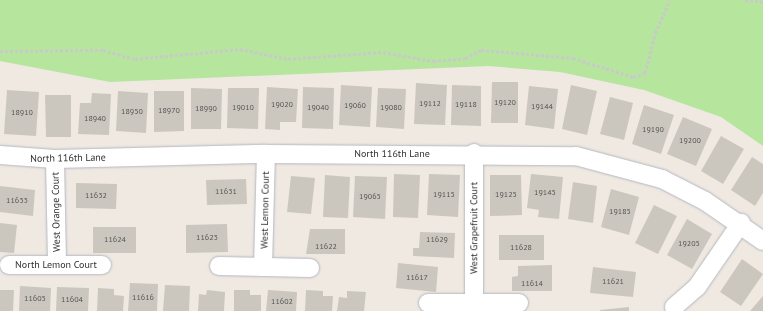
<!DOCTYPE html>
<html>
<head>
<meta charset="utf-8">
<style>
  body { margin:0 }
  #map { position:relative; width:763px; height:311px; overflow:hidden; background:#efe9e1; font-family:"PT Sans",sans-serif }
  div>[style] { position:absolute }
  .green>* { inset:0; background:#b6e59e }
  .building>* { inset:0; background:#cbc7bf }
  .path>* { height:2.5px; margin-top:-1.25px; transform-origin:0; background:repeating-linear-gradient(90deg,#c9c9c9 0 3px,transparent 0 5px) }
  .roads { filter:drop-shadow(0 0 1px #b4b7c1) drop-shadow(0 0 1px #b4b7c1) }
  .minor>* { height:18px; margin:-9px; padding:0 9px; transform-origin:9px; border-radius:9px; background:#fff }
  span { translate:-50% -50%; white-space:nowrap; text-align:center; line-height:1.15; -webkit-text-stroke:3px #fff; paint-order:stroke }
  .number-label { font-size:8px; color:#555452 }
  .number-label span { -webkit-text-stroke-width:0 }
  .street-label { font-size:10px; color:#2e2e2e }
</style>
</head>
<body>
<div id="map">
  <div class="green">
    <div style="clip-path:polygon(0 0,763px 0,763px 146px,721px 117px,644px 90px,560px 72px,488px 66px,110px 82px,0 61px)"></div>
  </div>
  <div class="building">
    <div style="clip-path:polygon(492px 82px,518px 82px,518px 123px,491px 123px)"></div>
    <div style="clip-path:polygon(416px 83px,447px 85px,445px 125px,414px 124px)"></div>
    <div style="clip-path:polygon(341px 85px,372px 87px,370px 127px,339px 125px)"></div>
    <div style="clip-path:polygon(452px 85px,481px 86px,481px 126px,451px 125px)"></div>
    <div style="clip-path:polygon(571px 85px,597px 91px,587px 135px,562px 129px)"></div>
    <div style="clip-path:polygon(529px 86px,558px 89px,554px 129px,525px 125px)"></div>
    <div style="clip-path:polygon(267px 87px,298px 89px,296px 122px,280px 122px,280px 130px,265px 129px)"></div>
    <div style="clip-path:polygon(303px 87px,334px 88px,333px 129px,302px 128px)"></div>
    <div style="clip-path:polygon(191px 88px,222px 89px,221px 129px,191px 129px)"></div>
    <div style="clip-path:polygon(228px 88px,259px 88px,258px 129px,227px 128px)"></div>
    <div style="clip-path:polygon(378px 88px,406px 89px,404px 129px,376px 127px)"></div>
    <div style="clip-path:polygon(7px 90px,39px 92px,36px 136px,4px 134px)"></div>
    <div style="clip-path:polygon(118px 91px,148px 93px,146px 133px,116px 131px)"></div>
    <div style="clip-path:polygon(154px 91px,184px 91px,184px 131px,154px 132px)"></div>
    <div style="clip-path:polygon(92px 93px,111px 94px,109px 135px,78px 134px,80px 103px,91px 103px)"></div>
    <div style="clip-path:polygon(45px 95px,71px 95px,71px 137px,46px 137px)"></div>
    <div style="clip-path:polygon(610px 97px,633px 103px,624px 140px,600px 134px)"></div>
    <div style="clip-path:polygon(644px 105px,674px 115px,661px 154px,632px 144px)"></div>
    <div style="clip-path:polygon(683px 117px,712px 129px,696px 166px,667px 154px)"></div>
    <div style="clip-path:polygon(721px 136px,744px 149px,723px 184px,701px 171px)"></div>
    <div style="clip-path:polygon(752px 157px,763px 164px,763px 193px,755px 206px,731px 190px)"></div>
    <div style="clip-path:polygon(394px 174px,420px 175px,418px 218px,393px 217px)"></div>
    <div style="clip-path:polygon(429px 174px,460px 175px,458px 217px,427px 215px)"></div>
    <div style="clip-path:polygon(531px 174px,563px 177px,559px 219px,538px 217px,539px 210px,527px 208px)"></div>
    <div style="clip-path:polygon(325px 175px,350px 177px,348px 218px,323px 217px)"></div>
    <div style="clip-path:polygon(490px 175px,521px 175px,522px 215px,490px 216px)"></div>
    <div style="clip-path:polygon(291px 176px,315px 178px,311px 214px,287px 212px)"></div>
    <div style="clip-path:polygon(355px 176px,387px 177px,385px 219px,353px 217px)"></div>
    <div style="clip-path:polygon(246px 179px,247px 204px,207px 205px,206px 180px)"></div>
    <div style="clip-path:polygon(573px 182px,597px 186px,593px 223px,568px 219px)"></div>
    <div style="clip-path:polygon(76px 183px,117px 184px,116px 209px,76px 208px)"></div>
    <div style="clip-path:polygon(0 186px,35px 190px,33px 216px,0 212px)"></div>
    <div style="clip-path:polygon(611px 189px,639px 197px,629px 235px,601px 227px)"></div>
    <div style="clip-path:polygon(654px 205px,677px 216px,658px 254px,635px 243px)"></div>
    <div style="clip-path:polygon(687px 219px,712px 234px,692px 269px,667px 255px)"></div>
    <div style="clip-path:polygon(0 223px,17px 225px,14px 253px,0 252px)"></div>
    <div style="clip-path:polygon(227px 224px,228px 252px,186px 253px,186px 225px)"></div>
    <div style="clip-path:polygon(93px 227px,136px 227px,136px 253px,93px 253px)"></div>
    <div style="clip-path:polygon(310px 229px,345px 229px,345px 254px,306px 254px)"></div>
    <div style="clip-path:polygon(420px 232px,455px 233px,454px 258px,413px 256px,413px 248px,419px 248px)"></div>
    <div style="clip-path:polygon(499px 235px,544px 235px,544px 260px,499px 260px)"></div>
    <div style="clip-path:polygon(742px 259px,763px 274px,741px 306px,720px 292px)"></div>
    <div style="clip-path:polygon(398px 263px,438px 267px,436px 292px,396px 288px)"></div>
    <div style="clip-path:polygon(552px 265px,552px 291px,512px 291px,512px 277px,518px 276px,518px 266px)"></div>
    <div style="clip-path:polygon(593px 267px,636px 272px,633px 297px,590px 293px)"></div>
    <div style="clip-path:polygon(130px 283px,158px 284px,157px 311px,128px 311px)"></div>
    <div style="clip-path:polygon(165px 285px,190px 286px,189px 311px,163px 311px)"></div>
    <div style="clip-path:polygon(20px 286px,51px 288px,50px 311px,19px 311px)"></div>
    <div style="clip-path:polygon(57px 287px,89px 288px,88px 311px,56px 311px)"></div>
    <div style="clip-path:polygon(98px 288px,114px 289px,114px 295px,124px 296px,123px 311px,97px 311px)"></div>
    <div style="clip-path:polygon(0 290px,14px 290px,13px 311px,0 311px)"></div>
    <div style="clip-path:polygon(207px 290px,225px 292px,224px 311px,198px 311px,199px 294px,206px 295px)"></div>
    <div style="clip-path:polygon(234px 290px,250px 290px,250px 295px,261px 295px,261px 311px,234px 311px)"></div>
    <div style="clip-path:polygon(268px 290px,297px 292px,296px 311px,266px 311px)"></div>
    <div style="clip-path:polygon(306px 290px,323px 291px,323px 296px,333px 296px,332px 311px,305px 311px)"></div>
    <div style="clip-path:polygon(347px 291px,366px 292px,364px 311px,337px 311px,339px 297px,347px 298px)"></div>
    <div style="clip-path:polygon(763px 296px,763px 311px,750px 311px)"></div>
    <div style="clip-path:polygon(629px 307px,629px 311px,600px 311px,600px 310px)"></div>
  </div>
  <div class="path">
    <div style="left:745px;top:0;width:18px;rotate:6deg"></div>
    <div style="left:0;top:51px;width:103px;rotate:-0.6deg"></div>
    <div style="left:103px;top:50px;width:33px;rotate:16deg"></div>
    <div style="left:135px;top:59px;width:105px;rotate:-5.4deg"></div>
    <div style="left:240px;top:49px;width:49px;rotate:11.8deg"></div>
    <div style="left:288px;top:59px;width:95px;rotate:-4.2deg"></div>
    <div style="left:383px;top:52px;width:51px;rotate:10.2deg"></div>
    <div style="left:433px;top:61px;width:32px;rotate:-5deg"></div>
    <div style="left:465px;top:58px;width:18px;rotate:-27deg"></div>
    <div style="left:481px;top:50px;width:92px;rotate:5deg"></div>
    <div style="left:573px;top:58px;width:63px;rotate:17.6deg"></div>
    <div style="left:633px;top:77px;width:13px;rotate:-18deg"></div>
    <div style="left:645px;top:73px;width:41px;rotate:-76deg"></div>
    <div style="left:655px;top:33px;width:36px;rotate:-66deg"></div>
  </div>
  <div class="roads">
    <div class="minor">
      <div style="left:474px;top:153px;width:150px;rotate:90deg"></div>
      <div style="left:0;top:155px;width:55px;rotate:4.2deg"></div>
      <div style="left:55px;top:159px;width:211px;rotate:-1.4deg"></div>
      <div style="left:266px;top:154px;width:310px;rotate:0.4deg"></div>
      <div style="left:576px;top:156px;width:89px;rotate:15deg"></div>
      <div style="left:662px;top:179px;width:48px;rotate:27.1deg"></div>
      <div style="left:705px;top:201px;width:70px;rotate:34.6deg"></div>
      <div style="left:55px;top:159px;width:106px;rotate:88.9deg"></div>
      <div style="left:9px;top:265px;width:93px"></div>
      <div style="left:219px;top:266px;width:91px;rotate:1.3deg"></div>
      <div style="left:263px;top:267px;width:113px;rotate:-88.5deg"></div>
      <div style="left:428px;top:303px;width:91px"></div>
      <div style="left:674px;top:307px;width:30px;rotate:-41deg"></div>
      <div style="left:697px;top:287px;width:78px;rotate:-55.5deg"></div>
    </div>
  </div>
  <div class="number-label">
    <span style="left:505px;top:103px">19120</span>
    <span style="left:430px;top:104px">19112</span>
    <span style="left:282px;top:105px">19020</span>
    <span style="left:466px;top:105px">19118</span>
    <span style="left:355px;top:106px">19060</span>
    <span style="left:542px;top:107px">19144</span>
    <span style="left:243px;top:108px">19010</span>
    <span style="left:318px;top:108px">19040</span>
    <span style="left:391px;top:108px">19080</span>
    <span style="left:206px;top:109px">18990</span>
    <span style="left:169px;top:111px">18970</span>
    <span style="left:132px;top:112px">18950</span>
    <span style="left:22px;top:113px">18910</span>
    <span style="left:95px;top:119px">18940</span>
    <span style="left:653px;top:130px">19190</span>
    <span style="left:690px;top:141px">19200</span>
    <span style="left:226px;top:192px">11631</span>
    <span style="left:545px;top:193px">19145</span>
    <span style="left:444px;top:195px">19115</span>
    <span style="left:506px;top:195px">19125</span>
    <span style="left:96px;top:196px">11632</span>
    <span style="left:370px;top:197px">19065</span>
    <span style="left:17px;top:201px">11633</span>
    <span style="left:620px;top:212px">19185</span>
    <span style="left:207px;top:238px">11623</span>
    <span style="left:115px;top:240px">11624</span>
    <span style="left:437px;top:240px">11629</span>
    <span style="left:689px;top:244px">19205</span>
    <span style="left:326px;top:247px">11622</span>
    <span style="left:521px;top:248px">11628</span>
    <span style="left:417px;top:278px">11617</span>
    <span style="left:613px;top:282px">11621</span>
    <span style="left:532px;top:284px">11614</span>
    <span style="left:143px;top:298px">11616</span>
    <span style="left:35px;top:299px">11605</span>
    <span style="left:72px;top:300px">11604</span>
    <span style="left:282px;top:302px">11602</span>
  </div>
  <div class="street-label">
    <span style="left:392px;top:154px">North 116th Lane</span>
    <span style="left:68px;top:158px;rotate:-1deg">North 116th Lane</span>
    <span style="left:265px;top:210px;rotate:-89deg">West Lemon Court</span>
    <span style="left:56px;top:212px;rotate:-91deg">West Orange Court</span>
    <span style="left:474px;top:228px;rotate:-90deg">West Grapefruit Court</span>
    <span style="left:56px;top:265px">North Lemon Court</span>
  </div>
</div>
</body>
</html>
